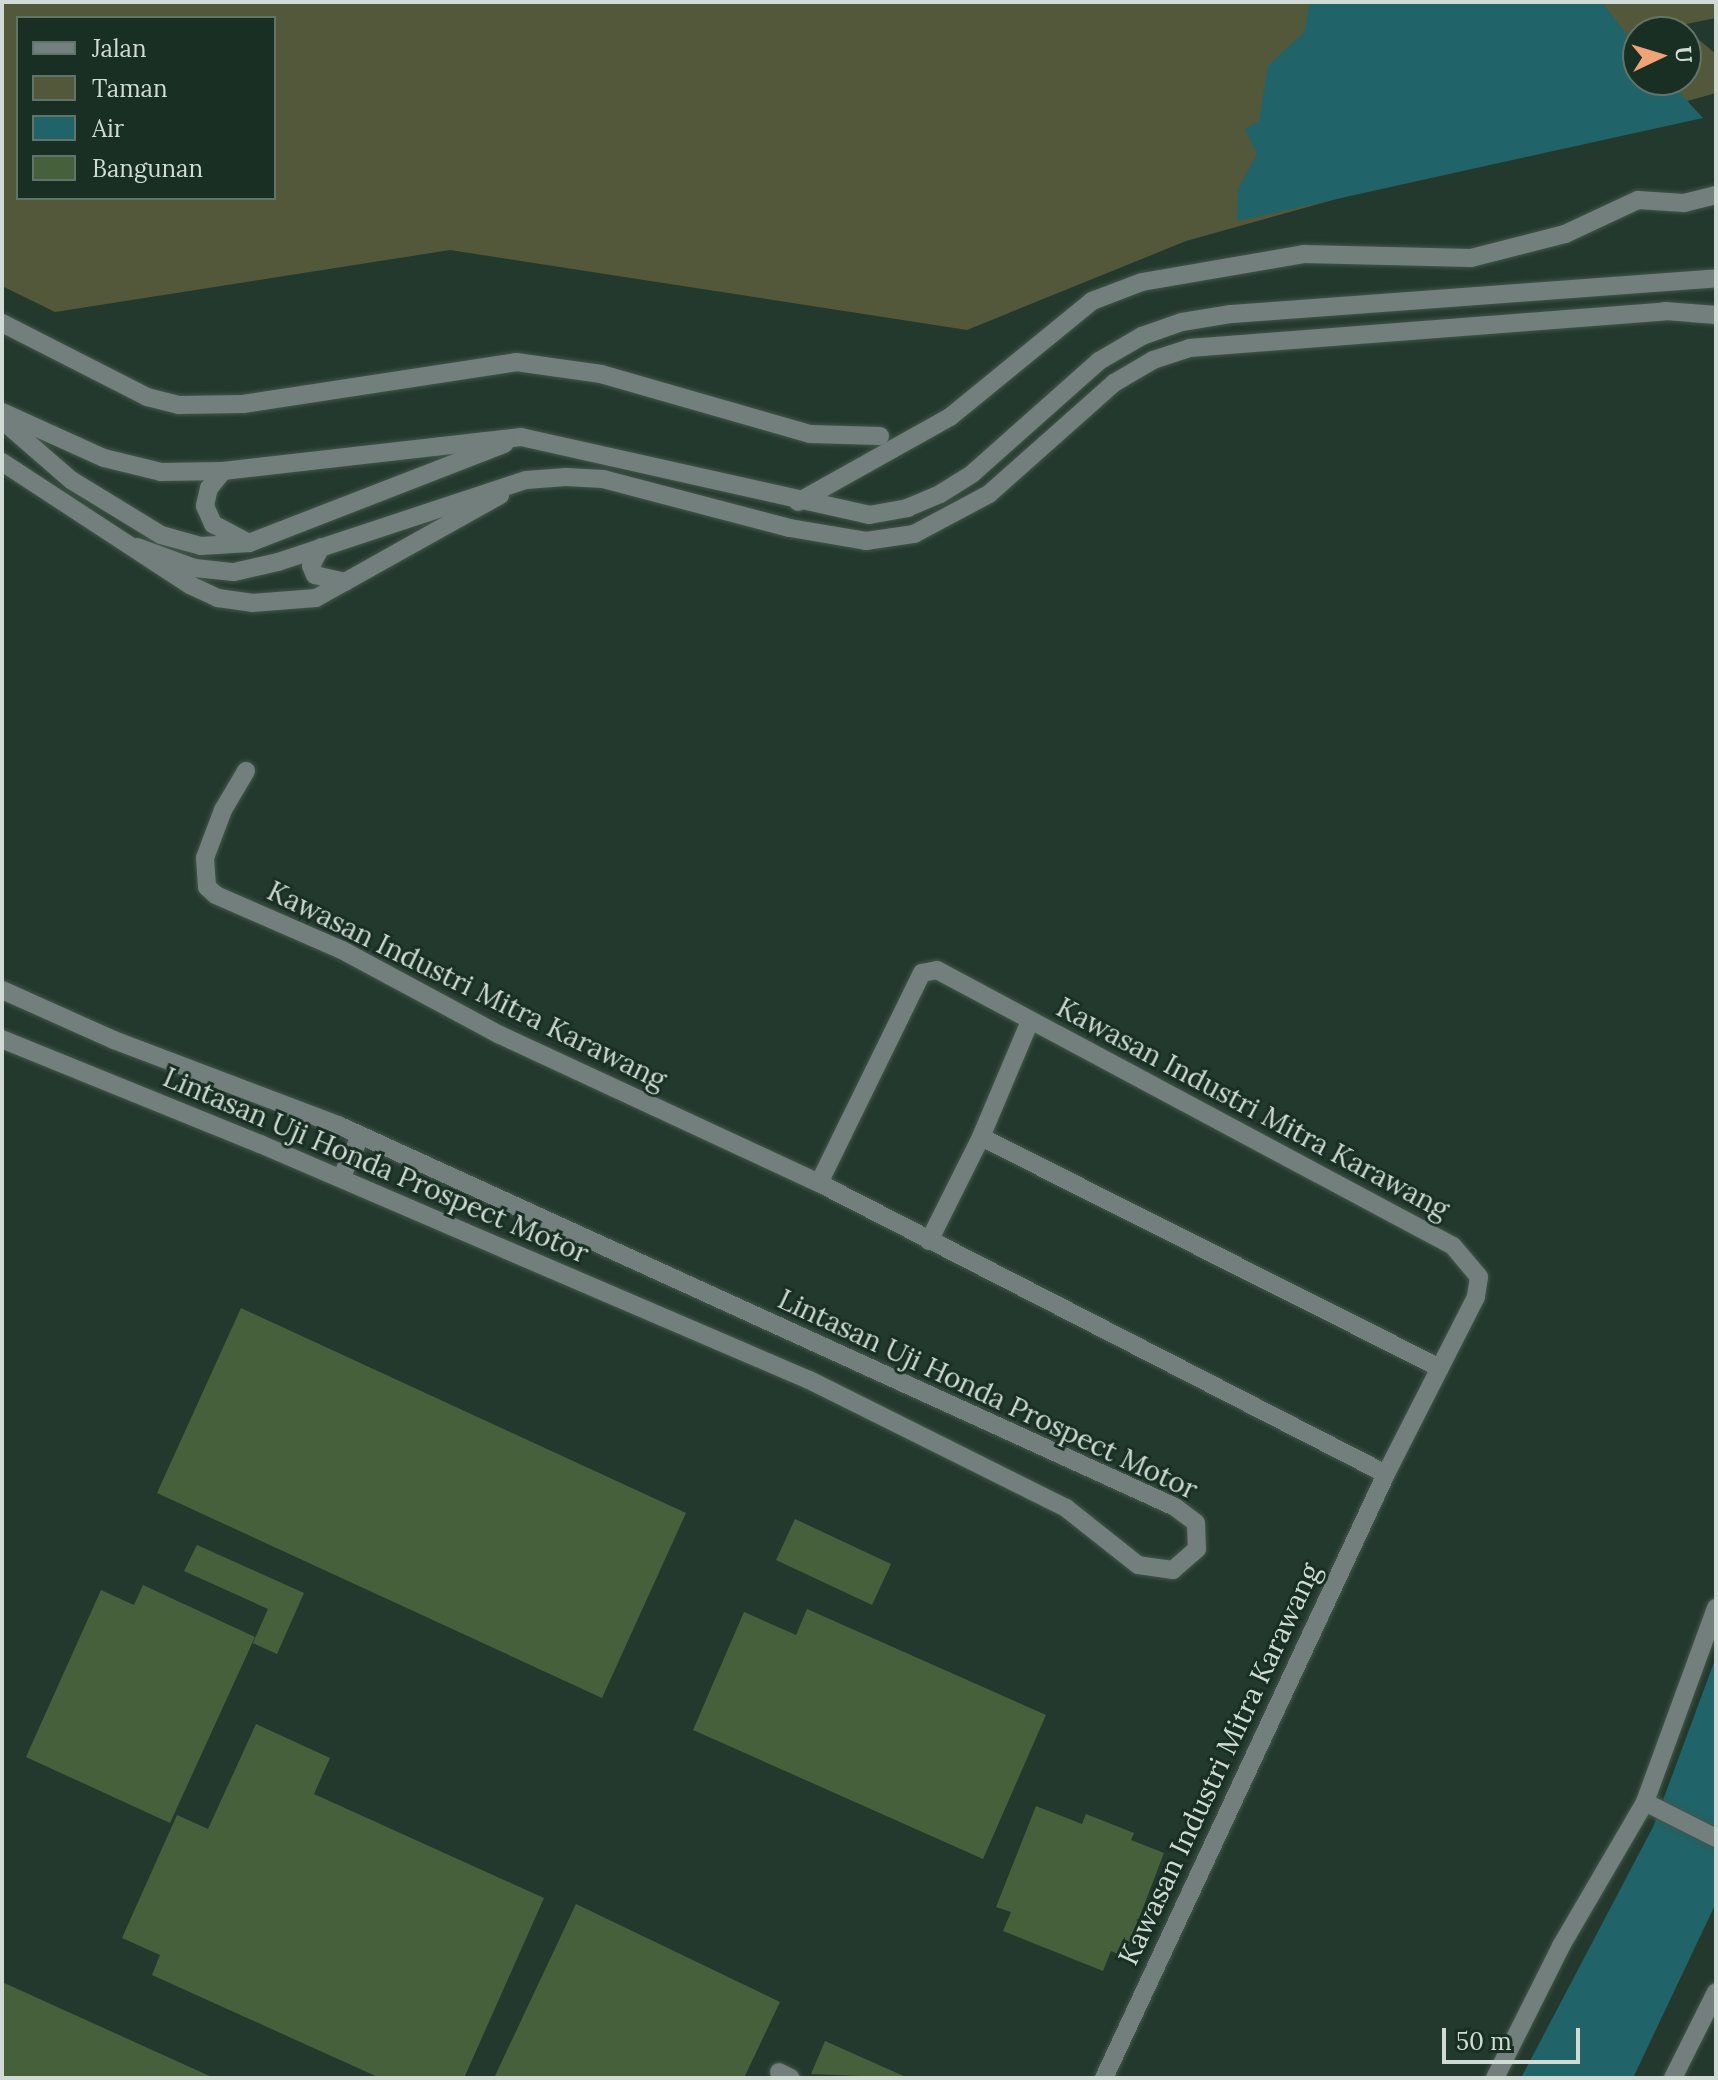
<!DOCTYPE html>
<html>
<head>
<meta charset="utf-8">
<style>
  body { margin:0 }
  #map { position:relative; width:1718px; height:2080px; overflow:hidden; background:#24392d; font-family:Lora,serif }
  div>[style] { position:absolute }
  .green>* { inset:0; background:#53583b }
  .water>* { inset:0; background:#206368 }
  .building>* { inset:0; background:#45603b }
  .roads { filter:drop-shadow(0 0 2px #43564b) drop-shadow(0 0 2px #43564b) }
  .minor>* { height:18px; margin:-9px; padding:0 9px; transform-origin:9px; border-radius:9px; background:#727f7c }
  span { translate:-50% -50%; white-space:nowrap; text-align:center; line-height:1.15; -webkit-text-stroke:6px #1a2f23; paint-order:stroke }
  .street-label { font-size:28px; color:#cfdbd4 }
  .frame { position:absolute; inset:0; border:4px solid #cfdbd4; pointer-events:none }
  .legend { position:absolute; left:16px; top:16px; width:260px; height:184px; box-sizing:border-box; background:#1a2f23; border:2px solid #62746a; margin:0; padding:10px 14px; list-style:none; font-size:24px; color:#cfdbd4 }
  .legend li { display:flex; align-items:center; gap:16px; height:40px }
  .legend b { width:40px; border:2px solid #62746a }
  .north { position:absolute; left:1622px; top:16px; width:80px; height:80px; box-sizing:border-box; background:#1a2f23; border:2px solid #62746a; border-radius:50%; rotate:86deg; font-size:22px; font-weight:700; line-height:32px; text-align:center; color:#cfdbd4 }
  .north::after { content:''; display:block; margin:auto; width:28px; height:36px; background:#efa377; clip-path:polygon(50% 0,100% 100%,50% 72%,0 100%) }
  .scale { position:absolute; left:1442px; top:2028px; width:138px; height:36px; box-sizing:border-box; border:4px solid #cfdbd4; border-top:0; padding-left:10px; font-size:24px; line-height:28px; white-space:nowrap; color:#cfdbd4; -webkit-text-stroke:6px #1a2f23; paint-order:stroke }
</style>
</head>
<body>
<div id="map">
  <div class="green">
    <div style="clip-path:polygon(evenodd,2px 2px,1716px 2px,1716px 18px,1681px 25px,1716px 54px,1716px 93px,1186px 241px,967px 330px,450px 250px,55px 312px,2px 286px,2px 2px,18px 18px,274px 18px,274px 198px,18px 198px,18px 18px,2px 2px,1638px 32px,1686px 32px,1686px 80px,1638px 80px,1638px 32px)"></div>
  </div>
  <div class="water">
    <div style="clip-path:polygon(1310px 2px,1602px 2px,1638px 49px,1638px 80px,1668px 80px,1703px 118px,1237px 221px,1238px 189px,1257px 154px,1245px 129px,1259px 121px,1268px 66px,1304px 32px)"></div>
    <div style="clip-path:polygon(1716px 1657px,1716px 1903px,1633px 2078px,1521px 2078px,1653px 1827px)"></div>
  </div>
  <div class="building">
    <div style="clip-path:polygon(241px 1308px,686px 1513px,602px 1698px,157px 1493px)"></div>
    <div style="clip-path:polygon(795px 1519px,891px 1564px,872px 1605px,776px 1560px)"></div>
    <div style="clip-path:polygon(197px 1545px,304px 1593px,277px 1654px,253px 1643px,268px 1609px,184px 1571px)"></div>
    <div style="clip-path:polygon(143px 1585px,255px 1637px,170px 1823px,26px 1757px,101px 1590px,134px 1605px)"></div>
    <div style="clip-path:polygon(807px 1609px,1046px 1715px,983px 1859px,693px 1730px,744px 1612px,796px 1635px)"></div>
    <div style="clip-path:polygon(256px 1724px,330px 1758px,314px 1794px,544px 1898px,464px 2078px,380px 2078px,152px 1975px,160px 1955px,122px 1938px,177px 1815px,208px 1829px)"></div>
    <div style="clip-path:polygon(1036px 1806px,1082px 1824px,1086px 1814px,1134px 1833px,1131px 1840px,1164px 1853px,1124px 1957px,1111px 1951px,1103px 1971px,1003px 1931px,1011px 1912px,996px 1907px)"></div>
    <div style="clip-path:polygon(576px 1904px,780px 2002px,744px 2078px,494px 2078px)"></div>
    <div style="clip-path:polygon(2px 1982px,214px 2078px,2px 2078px)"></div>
    <div style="clip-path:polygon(825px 2041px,908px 2078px,811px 2074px)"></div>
  </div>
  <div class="roads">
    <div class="minor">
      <div style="left:2px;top:323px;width:163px;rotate:27deg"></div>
      <div style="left:147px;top:397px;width:33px;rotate:14deg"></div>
      <div style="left:179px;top:405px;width:64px;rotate:-0.9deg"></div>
      <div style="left:243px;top:404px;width:276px;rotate:-8.7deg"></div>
      <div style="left:516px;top:362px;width:86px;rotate:8deg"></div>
      <div style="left:601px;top:374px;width:217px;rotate:16deg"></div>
      <div style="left:810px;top:434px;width:70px;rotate:1.6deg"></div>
      <div style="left:2px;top:412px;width:112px;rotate:24.3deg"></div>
      <div style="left:104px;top:458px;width:59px;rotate:13.8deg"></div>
      <div style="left:161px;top:472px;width:62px;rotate:-0.9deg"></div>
      <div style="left:223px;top:471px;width:300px;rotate:-6.5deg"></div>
      <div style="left:521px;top:437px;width:357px;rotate:12.6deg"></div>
      <div style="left:869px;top:515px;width:39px;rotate:-10deg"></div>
      <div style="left:907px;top:508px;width:36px;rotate:-23deg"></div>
      <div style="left:940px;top:494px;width:39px;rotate:-32deg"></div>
      <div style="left:973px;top:473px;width:169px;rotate:-41.6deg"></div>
      <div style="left:1099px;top:361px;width:50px;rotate:-30.2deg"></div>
      <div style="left:1142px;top:336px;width:42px;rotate:-19.3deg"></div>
      <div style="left:1182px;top:322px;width:50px;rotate:-9.3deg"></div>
      <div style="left:1231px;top:314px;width:486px;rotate:-4.2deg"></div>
      <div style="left:2px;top:420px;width:91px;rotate:41deg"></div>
      <div style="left:71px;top:480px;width:105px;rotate:31.4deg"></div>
      <div style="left:161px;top:535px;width:41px;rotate:15.4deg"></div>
      <div style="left:201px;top:546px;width:48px;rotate:-3.6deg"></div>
      <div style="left:249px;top:543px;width:274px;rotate:-21.2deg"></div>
      <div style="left:2px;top:462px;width:225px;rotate:33.2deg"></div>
      <div style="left:190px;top:585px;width:31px;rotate:25deg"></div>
      <div style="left:218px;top:598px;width:34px;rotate:8deg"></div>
      <div style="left:252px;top:603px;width:64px;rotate:-4.5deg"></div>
      <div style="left:316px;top:598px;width:211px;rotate:-29.2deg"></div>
      <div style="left:223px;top:471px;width:22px;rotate:129deg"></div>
      <div style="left:209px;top:488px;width:18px;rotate:103deg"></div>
      <div style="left:205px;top:506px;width:20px;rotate:66deg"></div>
      <div style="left:213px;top:524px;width:41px;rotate:27.8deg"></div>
      <div style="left:798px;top:502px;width:174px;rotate:-29.2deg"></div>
      <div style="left:950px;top:417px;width:183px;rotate:-39.2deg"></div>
      <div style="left:1092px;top:301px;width:53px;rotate:-20.8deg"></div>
      <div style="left:1142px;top:282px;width:164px;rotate:-9.8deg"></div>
      <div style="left:1304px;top:254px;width:167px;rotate:1.4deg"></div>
      <div style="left:1471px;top:258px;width:97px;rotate:-14.3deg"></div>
      <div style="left:1565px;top:234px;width:81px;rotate:-25deg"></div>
      <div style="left:1638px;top:200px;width:46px;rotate:3.7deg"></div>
      <div style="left:1684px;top:203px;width:33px;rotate:-14deg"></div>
      <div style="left:137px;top:547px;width:62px;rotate:19.9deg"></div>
      <div style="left:195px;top:568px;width:39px;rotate:6deg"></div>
      <div style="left:234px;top:572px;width:45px;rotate:-12.8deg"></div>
      <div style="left:278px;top:562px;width:261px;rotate:-18.3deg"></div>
      <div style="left:526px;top:480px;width:40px;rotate:-4.3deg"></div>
      <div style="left:566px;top:477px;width:37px;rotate:3deg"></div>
      <div style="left:603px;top:479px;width:193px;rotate:14.7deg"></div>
      <div style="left:790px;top:528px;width:77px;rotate:9.7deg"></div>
      <div style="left:866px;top:541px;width:49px;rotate:-8.3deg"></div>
      <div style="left:914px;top:534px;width:85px;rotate:-28.1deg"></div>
      <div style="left:989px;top:494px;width:167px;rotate:-41.6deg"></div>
      <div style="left:1114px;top:383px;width:45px;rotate:-30.5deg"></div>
      <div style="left:1153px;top:360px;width:38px;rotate:-18deg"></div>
      <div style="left:1189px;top:348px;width:477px;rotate:-4.4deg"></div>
      <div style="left:1665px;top:311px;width:51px;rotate:4.5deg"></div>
      <div style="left:321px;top:547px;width:21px;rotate:118deg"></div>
      <div style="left:311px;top:566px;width:10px;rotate:66deg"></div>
      <div style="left:315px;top:575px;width:31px;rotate:13deg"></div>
      <div style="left:246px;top:771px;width:45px;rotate:120.5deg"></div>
      <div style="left:223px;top:810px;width:51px;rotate:110.6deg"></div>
      <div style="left:205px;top:858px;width:29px;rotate:86deg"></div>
      <div style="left:207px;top:887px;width:12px;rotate:42deg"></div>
      <div style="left:216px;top:895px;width:137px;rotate:23.6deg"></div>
      <div style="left:342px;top:950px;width:179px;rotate:28.3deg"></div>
      <div style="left:500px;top:1035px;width:352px;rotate:24.9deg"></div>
      <div style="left:819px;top:1183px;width:637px;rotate:27.17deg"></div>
      <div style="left:2px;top:990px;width:123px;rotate:24.1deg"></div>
      <div style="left:114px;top:1040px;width:240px;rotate:20.8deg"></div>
      <div style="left:338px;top:1125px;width:920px;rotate:24.53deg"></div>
      <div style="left:1175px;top:1507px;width:26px;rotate:37deg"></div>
      <div style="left:1196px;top:1523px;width:26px;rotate:88deg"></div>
      <div style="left:1197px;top:1549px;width:32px;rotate:139deg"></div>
      <div style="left:1173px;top:1570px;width:35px;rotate:-172deg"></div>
      <div style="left:1138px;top:1565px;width:92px;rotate:-141.6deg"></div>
      <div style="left:1066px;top:1508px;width:287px;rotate:-153.5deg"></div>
      <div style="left:809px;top:1380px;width:598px;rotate:-156.74deg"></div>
      <div style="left:260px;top:1144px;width:279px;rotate:-157.9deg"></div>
      <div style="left:1030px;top:1021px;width:126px;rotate:112.9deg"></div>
      <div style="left:981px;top:1137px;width:514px;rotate:26.71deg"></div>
      <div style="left:341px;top:1178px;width:47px;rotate:-65.1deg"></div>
      <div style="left:819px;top:1183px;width:234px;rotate:-63.9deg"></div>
      <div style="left:922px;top:973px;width:15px;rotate:-11deg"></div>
      <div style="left:937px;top:970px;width:585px;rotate:28.14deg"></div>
      <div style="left:1453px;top:1246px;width:40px;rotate:50deg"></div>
      <div style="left:1479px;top:1277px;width:20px;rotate:99deg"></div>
      <div style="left:1476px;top:1297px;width:199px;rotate:117deg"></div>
      <div style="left:1386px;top:1474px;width:667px;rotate:115.03deg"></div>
      <div style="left:929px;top:1241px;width:116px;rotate:-63.4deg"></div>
      <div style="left:1645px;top:1802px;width:80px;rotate:26.9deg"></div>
      <div style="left:779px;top:2072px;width:13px;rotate:27deg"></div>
      <div style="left:1495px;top:2078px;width:148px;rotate:-63.4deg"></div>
      <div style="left:1561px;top:1946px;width:167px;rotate:-59.7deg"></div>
      <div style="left:1645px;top:1802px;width:207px;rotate:-69.9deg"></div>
      <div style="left:1673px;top:2078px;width:96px;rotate:-63.4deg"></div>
    </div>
  </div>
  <div class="street-label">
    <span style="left:467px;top:985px;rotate:26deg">Kawasan Industri Mitra Karawang</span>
    <span style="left:1253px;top:1108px;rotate:28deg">Kawasan Industri Mitra Karawang</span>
    <span style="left:376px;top:1165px;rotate:23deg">Lintasan Uji Honda Prospect Motor</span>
    <span style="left:988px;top:1394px;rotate:25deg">Lintasan Uji Honda Prospect Motor</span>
    <span style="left:1219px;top:1764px;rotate:-65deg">Kawasan Industri Mitra Karawang</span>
  </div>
  <div class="frame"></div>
  <ul class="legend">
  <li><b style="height:10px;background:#727f7c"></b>Jalan</li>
  <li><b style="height:22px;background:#53583b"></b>Taman</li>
  <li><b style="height:22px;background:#206368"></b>Air</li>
  <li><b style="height:22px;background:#45603b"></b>Bangunan</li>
  </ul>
  <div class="north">U</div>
  <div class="scale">50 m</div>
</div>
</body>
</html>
